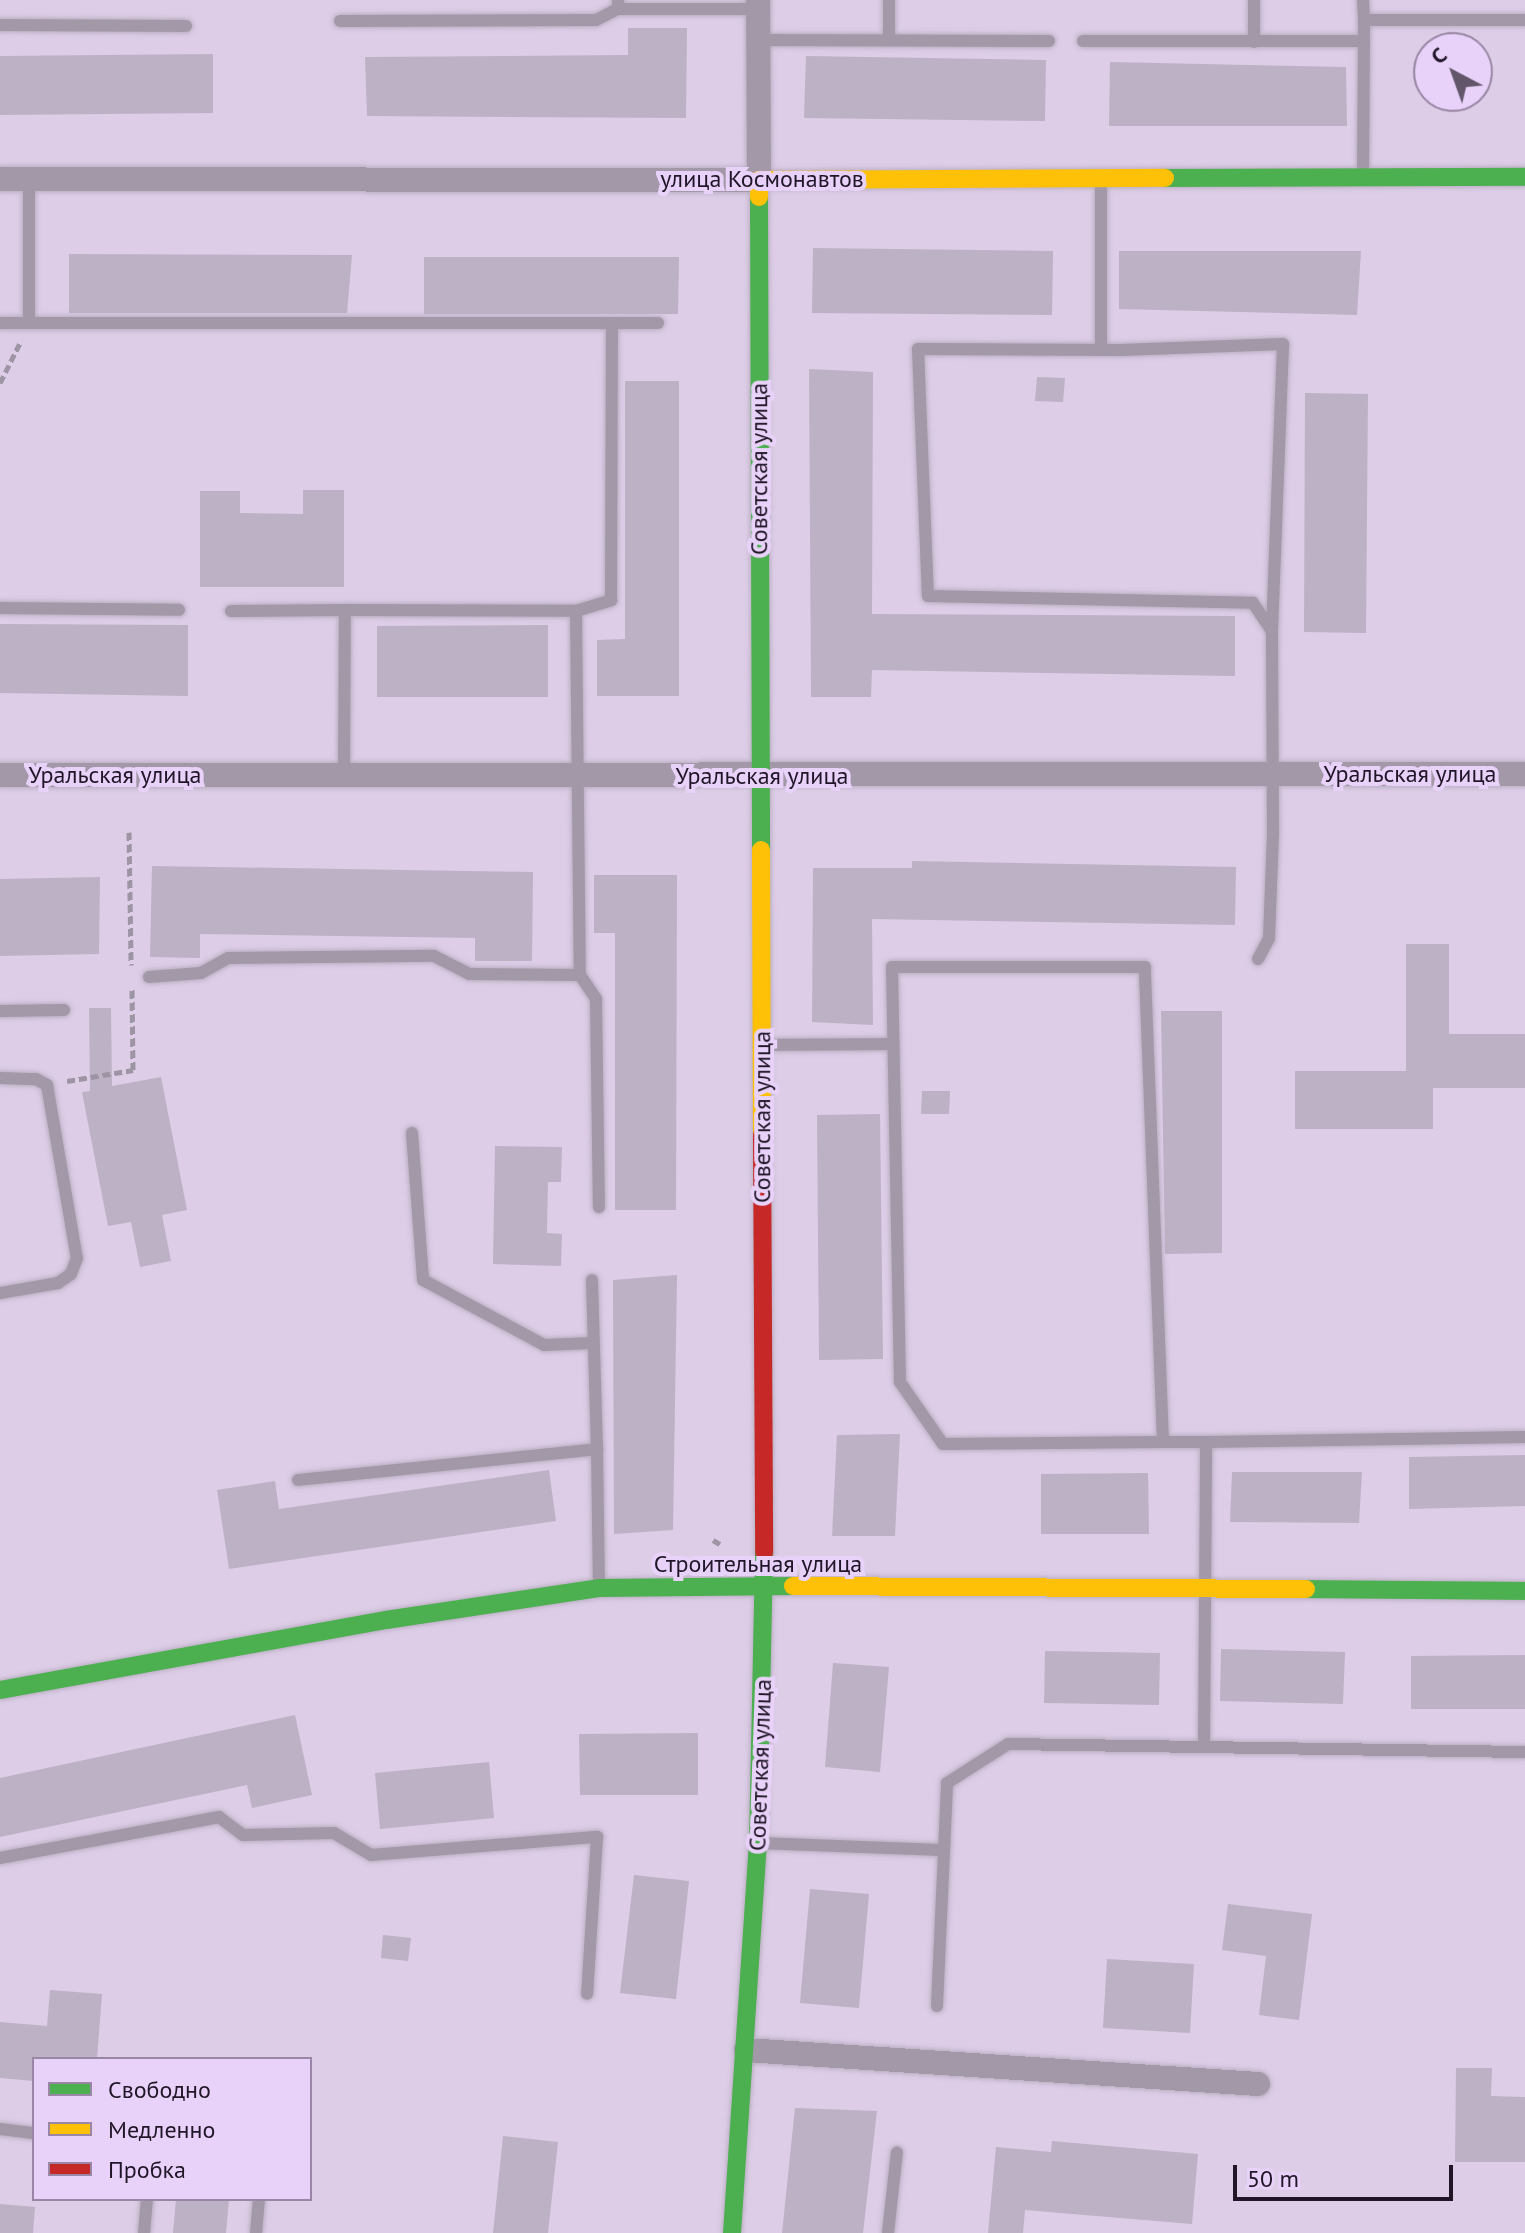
<!DOCTYPE html>
<html>
<head>
<meta charset="utf-8">
<style>
  body { margin:0 }
  #map { position:relative; width:1525px; height:2233px; overflow:hidden; background:#ddcde7; font-family:"PT Sans",sans-serif }
  div>[style] { position:absolute }
  .building>* { inset:0; background:#bdb1c5 }
  .path>* { height:5px; margin-top:-2.5px; transform-origin:0; background:repeating-linear-gradient(90deg,#9d94a4 0 8px,transparent 0 12px) }
  .roads { filter:drop-shadow(0 0 2px #baafc2) drop-shadow(0 0 2px #baafc2) }
  .lane>* { height:12px; margin:-6px; padding:0 6px; transform-origin:6px; border-radius:6px; background:#a298a8 }
  .street>* { height:24px; margin:-12px; padding:0 12px; transform-origin:12px; border-radius:12px; background:#a298a8 }
  .fast>* { height:18px; margin:-9px; padding:0 9px; transform-origin:9px; border-radius:9px; background:#4caf50 }
  .slow>* { height:18px; margin:-9px; padding:0 9px; transform-origin:9px; border-radius:9px; background:#ffc107 }
  .jam>* { height:18px; margin:-9px; padding:0 9px; transform-origin:9px; border-radius:9px; background:#c62828 }
  span { translate:-50% -50%; white-space:nowrap; text-align:center; line-height:1.15; -webkit-text-stroke:8px #e9d2f9; paint-order:stroke }
  .street-label { font-size:24px; color:#201627 }
  .legend { position:absolute; left:32px; top:2057px; width:280px; height:144px; box-sizing:border-box; background:#e9d2f9; border:2px solid #9987a5; margin:0; padding:10px 14px; list-style:none; font-size:24px; color:#201627 }
  .legend li { display:flex; align-items:center; gap:16px; height:40px }
  .legend b { width:40px; border:2px solid #9987a5 }
  .north { position:absolute; left:1413px; top:32px; width:80px; height:80px; box-sizing:border-box; background:#e9d2f9; border:2px solid #9987a5; border-radius:50%; rotate:319deg; font-size:22px; font-weight:700; line-height:32px; text-align:center; color:#201627 }
  .north::after { content:''; display:block; margin:auto; width:28px; height:36px; background:#62566a; clip-path:polygon(50% 0,100% 100%,50% 72%,0 100%) }
  .scale { position:absolute; left:1233px; top:2165px; width:220px; height:36px; box-sizing:border-box; border:4px solid #201627; border-top:0; padding-left:10px; font-size:24px; line-height:28px; white-space:nowrap; color:#201627; -webkit-text-stroke:6px #e9d2f9; paint-order:stroke }
</style>
</head>
<body>
<div id="map">
  <div class="building">
    <div style="clip-path:polygon(628px 28px,687px 28px,686px 118px,367px 116px,365px 57px,628px 55px)"></div>
    <div style="clip-path:polygon(213px 54px,213px 113px,0 115px,0 56px)"></div>
    <div style="clip-path:polygon(806px 56px,1046px 60px,1045px 121px,804px 118px)"></div>
    <div style="clip-path:polygon(1110px 62px,1346px 67px,1347px 126px,1109px 126px)"></div>
    <div style="clip-path:polygon(813px 248px,1053px 251px,1052px 315px,812px 313px)"></div>
    <div style="clip-path:polygon(1119px 251px,1361px 251px,1357px 315px,1119px 309px)"></div>
    <div style="clip-path:polygon(69px 254px,352px 255px,347px 313px,69px 313px)"></div>
    <div style="clip-path:polygon(424px 257px,679px 257px,678px 314px,424px 314px)"></div>
    <div style="clip-path:polygon(809px 369px,873px 372px,872px 614px,1235px 616px,1235px 676px,872px 670px,871px 697px,811px 697px)"></div>
    <div style="clip-path:polygon(1037px 377px,1065px 378px,1063px 402px,1035px 401px)"></div>
    <div style="clip-path:polygon(625px 381px,679px 381px,679px 696px,597px 696px,597px 640px,625px 639px)"></div>
    <div style="clip-path:polygon(1305px 393px,1368px 394px,1366px 633px,1304px 632px)"></div>
    <div style="clip-path:polygon(303px 490px,344px 490px,344px 587px,200px 587px,200px 491px,240px 491px,240px 513px,303px 514px)"></div>
    <div style="clip-path:polygon(0 624px,188px 625px,188px 696px,0 693px)"></div>
    <div style="clip-path:polygon(548px 625px,548px 697px,377px 697px,377px 626px)"></div>
    <div style="clip-path:polygon(912px 861px,1236px 867px,1235px 925px,872px 919px,873px 1025px,812px 1022px,813px 868px,912px 868px)"></div>
    <div style="clip-path:polygon(152px 866px,533px 872px,532px 961px,475px 961px,475px 938px,200px 934px,200px 958px,150px 957px)"></div>
    <div style="clip-path:polygon(594px 875px,677px 875px,676px 1210px,615px 1210px,615px 933px,594px 933px)"></div>
    <div style="clip-path:polygon(100px 877px,99px 954px,0 956px,0 879px)"></div>
    <div style="clip-path:polygon(1406px 944px,1449px 944px,1449px 1034px,1525px 1034px,1525px 1088px,1433px 1088px,1433px 1129px,1295px 1129px,1295px 1071px,1406px 1071px)"></div>
    <div style="clip-path:polygon(89px 1008px,111px 1008px,112px 1086px,161px 1077px,187px 1210px,162px 1215px,171px 1261px,140px 1267px,131px 1222px,108px 1226px,82px 1092px,90px 1091px)"></div>
    <div style="clip-path:polygon(1161px 1011px,1222px 1011px,1222px 1253px,1165px 1254px)"></div>
    <div style="clip-path:polygon(922px 1091px,950px 1091px,949px 1114px,921px 1114px)"></div>
    <div style="clip-path:polygon(880px 1114px,883px 1359px,819px 1360px,817px 1115px)"></div>
    <div style="clip-path:polygon(495px 1146px,562px 1147px,561px 1182px,548px 1182px,547px 1233px,562px 1234px,561px 1266px,493px 1264px)"></div>
    <div style="clip-path:polygon(677px 1275px,673px 1530px,614px 1534px,613px 1280px)"></div>
    <div style="clip-path:polygon(900px 1434px,895px 1536px,832px 1536px,837px 1435px)"></div>
    <div style="clip-path:polygon(1525px 1455px,1525px 1506px,1409px 1509px,1409px 1457px)"></div>
    <div style="clip-path:polygon(549px 1470px,556px 1521px,229px 1569px,217px 1490px,275px 1481px,279px 1509px)"></div>
    <div style="clip-path:polygon(1232px 1472px,1362px 1472px,1359px 1523px,1230px 1522px)"></div>
    <div style="clip-path:polygon(1148px 1473px,1149px 1534px,1041px 1534px,1041px 1474px)"></div>
    <div style="clip-path:polygon(1221px 1649px,1345px 1652px,1343px 1704px,1220px 1701px)"></div>
    <div style="clip-path:polygon(1045px 1651px,1160px 1653px,1159px 1705px,1044px 1703px)"></div>
    <div style="clip-path:polygon(1525px 1655px,1525px 1709px,1411px 1709px,1411px 1656px)"></div>
    <div style="clip-path:polygon(833px 1663px,889px 1667px,880px 1772px,825px 1767px)"></div>
    <div style="clip-path:polygon(295px 1715px,312px 1795px,252px 1808px,247px 1785px,0 1837px,0 1778px)"></div>
    <div style="clip-path:polygon(698px 1733px,698px 1795px,580px 1795px,579px 1734px)"></div>
    <div style="clip-path:polygon(489px 1762px,494px 1818px,380px 1829px,375px 1773px)"></div>
    <div style="clip-path:polygon(634px 1875px,689px 1881px,676px 1999px,620px 1993px)"></div>
    <div style="clip-path:polygon(810px 1889px,869px 1894px,859px 2008px,800px 2003px)"></div>
    <div style="clip-path:polygon(1228px 1904px,1312px 1914px,1299px 2020px,1259px 2015px,1266px 1956px,1222px 1950px)"></div>
    <div style="clip-path:polygon(383px 1935px,411px 1938px,408px 1961px,381px 1958px)"></div>
    <div style="clip-path:polygon(1107px 1959px,1194px 1964px,1190px 2033px,1103px 2028px)"></div>
    <div style="clip-path:polygon(50px 1990px,102px 1994px,97px 2059px,34px 2059px,34px 2081px,0 2078px,0 2022px,47px 2026px)"></div>
    <div style="clip-path:polygon(1456px 2068px,1492px 2068px,1491px 2096px,1525px 2097px,1525px 2162px,1455px 2162px)"></div>
    <div style="clip-path:polygon(795px 2108px,877px 2111px,863px 2233px,782px 2233px)"></div>
    <div style="clip-path:polygon(503px 2136px,558px 2142px,548px 2233px,493px 2233px)"></div>
    <div style="clip-path:polygon(1052px 2141px,1198px 2154px,1192px 2224px,1025px 2210px,1023px 2233px,988px 2233px,996px 2147px,1051px 2152px)"></div>
    <div style="clip-path:polygon(176px 2199px,229px 2199px,226px 2233px,173px 2233px)"></div>
    <div style="clip-path:polygon(0 2204px,35px 2207px,33px 2233px,0 2233px)"></div>
  </div>
  <div class="path">
    <div style="left:0;top:383px;width:47px;rotate:-63.4deg"></div>
    <div style="left:129px;top:832px;width:133px;rotate:89.1deg"></div>
    <div style="left:67px;top:1081px;width:67px;rotate:-9.5deg"></div>
    <div style="left:133px;top:1070px;width:83px;rotate:-90.7deg"></div>
    <div style="left:713px;top:1540px;width:8px;rotate:30deg"></div>
  </div>
  <div class="roads">
    <div class="lane">
      <div style="left:889px;top:0;width:39px;rotate:90deg"></div>
      <div style="left:1363px;top:0;width:20px;rotate:87deg"></div>
      <div style="left:618px;top:9px;width:140px"></div>
      <div style="left:340px;top:21px;width:256px;rotate:-0.2deg"></div>
      <div style="left:596px;top:20px;width:25px;rotate:-27deg"></div>
      <div style="left:618px;top:9px;width:9px;rotate:-90deg"></div>
      <div style="left:0;top:25px;width:186px;rotate:0.3deg"></div>
      <div style="left:758px;top:40px;width:291px;rotate:0.2deg"></div>
      <div style="left:1083px;top:41px;width:281px"></div>
      <div style="left:1254px;top:42px;width:42px;rotate:-90deg"></div>
      <div style="left:1363px;top:177px;width:157px;rotate:-89.6deg"></div>
      <div style="left:1364px;top:20px;width:161px"></div>
      <div style="left:0;top:323px;width:658px"></div>
      <div style="left:29px;top:323px;width:144px;rotate:-90deg"></div>
      <div style="left:1101px;top:350px;width:169px;rotate:-90deg"></div>
      <div style="left:0;top:608px;width:179px;rotate:0.6deg"></div>
      <div style="left:231px;top:611px;width:114px;rotate:-0.5deg"></div>
      <div style="left:576px;top:611px;width:364px;rotate:89.4deg"></div>
      <div style="left:344px;top:776px;width:166px;rotate:-89.7deg"></div>
      <div style="left:345px;top:610px;width:231px;rotate:0.2deg"></div>
      <div style="left:576px;top:611px;width:37px;rotate:-17deg"></div>
      <div style="left:611px;top:600px;width:276px;rotate:-89.8deg"></div>
      <div style="left:1258px;top:959px;width:24px;rotate:-62deg"></div>
      <div style="left:1269px;top:938px;width:106px;rotate:-87.8deg"></div>
      <div style="left:1273px;top:832px;width:201px;rotate:-90.3deg"></div>
      <div style="left:1272px;top:631px;width:287px;rotate:-87.8deg"></div>
      <div style="left:1283px;top:344px;width:162px;rotate:177.9deg"></div>
      <div style="left:1121px;top:350px;width:203px;rotate:-179.7deg"></div>
      <div style="left:918px;top:349px;width:247px;rotate:87.7deg"></div>
      <div style="left:928px;top:596px;width:325px;rotate:1.2deg"></div>
      <div style="left:1253px;top:603px;width:34px;rotate:56deg"></div>
      <div style="left:149px;top:977px;width:52px;rotate:-4.4deg"></div>
      <div style="left:201px;top:973px;width:31px;rotate:-29deg"></div>
      <div style="left:228px;top:958px;width:206px;rotate:-0.6deg"></div>
      <div style="left:434px;top:956px;width:39px;rotate:27deg"></div>
      <div style="left:469px;top:974px;width:111px;rotate:0.5deg"></div>
      <div style="left:580px;top:975px;width:29px;rotate:56deg"></div>
      <div style="left:596px;top:999px;width:208px;rotate:89.2deg"></div>
      <div style="left:0;top:1011px;width:64px;rotate:-0.9deg"></div>
      <div style="left:763px;top:1045px;width:129px;rotate:-0.4deg"></div>
      <div style="left:0;top:1078px;width:36px;rotate:2deg"></div>
      <div style="left:36px;top:1079px;width:13px;rotate:29deg"></div>
      <div style="left:47px;top:1085px;width:176px;rotate:80.2deg"></div>
      <div style="left:77px;top:1258px;width:17px;rotate:111deg"></div>
      <div style="left:71px;top:1274px;width:16px;rotate:145deg"></div>
      <div style="left:58px;top:1283px;width:59px;rotate:170.2deg"></div>
      <div style="left:412px;top:1133px;width:147px;rotate:85.7deg"></div>
      <div style="left:423px;top:1280px;width:137px;rotate:28.2deg"></div>
      <div style="left:544px;top:1345px;width:48px;rotate:-2.4deg"></div>
      <div style="left:1163px;top:1442px;width:475px;rotate:-92.2deg"></div>
      <div style="left:1145px;top:967px;width:253px;rotate:180deg"></div>
      <div style="left:892px;top:967px;width:415px;rotate:88.9deg"></div>
      <div style="left:900px;top:1382px;width:75px;rotate:55.3deg"></div>
      <div style="left:943px;top:1444px;width:220px;rotate:-0.5deg"></div>
      <div style="left:1163px;top:1442px;width:43px"></div>
      <div style="left:1206px;top:1442px;width:319px;rotate:-0.9deg"></div>
      <div style="left:597px;top:1449px;width:137px;rotate:89.2deg"></div>
      <div style="left:298px;top:1480px;width:301px;rotate:-5.9deg"></div>
      <div style="left:597px;top:1449px;width:169px;rotate:-91.7deg"></div>
      <div style="left:1204px;top:1747px;width:305px;rotate:-89.6deg"></div>
      <div style="left:758px;top:1843px;width:184px;rotate:2.2deg"></div>
      <div style="left:0;top:1858px;width:223px;rotate:-10.6deg"></div>
      <div style="left:219px;top:1817px;width:30px;rotate:37deg"></div>
      <div style="left:243px;top:1835px;width:91px;rotate:-1.3deg"></div>
      <div style="left:334px;top:1833px;width:43px;rotate:30.7deg"></div>
      <div style="left:371px;top:1855px;width:227px;rotate:-4.6deg"></div>
      <div style="left:597px;top:1837px;width:157px;rotate:93.6deg"></div>
      <div style="left:937px;top:2006px;width:223px;rotate:-87.4deg"></div>
      <div style="left:947px;top:1783px;width:72px;rotate:-32.6deg"></div>
      <div style="left:1008px;top:1744px;width:517px;rotate:0.89deg"></div>
      <div style="left:0;top:2129px;width:34px;rotate:7deg"></div>
      <div style="left:144px;top:2233px;width:34px;rotate:-85deg"></div>
      <div style="left:256px;top:2233px;width:34px;rotate:-85deg"></div>
      <div style="left:888px;top:2233px;width:81px;rotate:-83.7deg"></div>
    </div>
    <div class="street">
      <div style="left:0;top:179px;width:759px;rotate:0.08deg"></div>
      <div style="left:759px;top:180px;width:180px;rotate:-90.3deg"></div>
      <div style="left:0;top:775px;width:1525px;rotate:-0.04deg"></div>
      <div style="left:746px;top:2050px;width:513px;rotate:3.8deg"></div>
    </div>
    <div class="fast">
      <div style="left:1165px;top:178px;width:360px;rotate:-0.2deg"></div>
      <div style="left:759px;top:197px;width:653px;rotate:89.82deg"></div>
      <div style="left:1306px;top:1589px;width:219px;rotate:0.5deg"></div>
      <div style="left:0;top:1690px;width:392px;rotate:-10.3deg"></div>
      <div style="left:386px;top:1620px;width:215px;rotate:-8.5deg"></div>
      <div style="left:599px;top:1588px;width:194px;rotate:-0.6deg"></div>
      <div style="left:732px;top:2233px;width:391px;rotate:-86.2deg"></div>
      <div style="left:758px;top:1843px;width:291px;rotate:-88.8deg"></div>
    </div>
    <div class="slow">
      <div style="left:759px;top:197px;width:17px;rotate:-90deg"></div>
      <div style="left:759px;top:180px;width:406px;rotate:-0.3deg"></div>
      <div style="left:761px;top:850px;width:285px;rotate:89.8deg"></div>
      <div style="left:793px;top:1586px;width:513px;rotate:0.34deg"></div>
    </div>
    <div class="jam">
      <div style="left:762px;top:1135px;width:417px;rotate:89.7deg"></div>
    </div>
  </div>
  <div class="street-label">
    <span style="left:762px;top:179px">улица Космонавтов</span>
    <span style="left:759px;top:469px;rotate:-90deg">Советская улица</span>
    <span style="left:1410px;top:774px">Уральская улица</span>
    <span style="left:115px;top:775px">Уральская улица</span>
    <span style="left:762px;top:776px">Уральская улица</span>
    <span style="left:762px;top:1117px;rotate:-90deg">Советская улица</span>
    <span style="left:758px;top:1564px">Строительная улица</span>
    <span style="left:760px;top:1765px;rotate:-88deg">Советская улица</span>
  </div>
  <ul class="legend">
  <li><b style="height:10px;background:#4caf50"></b>Свободно</li>
  <li><b style="height:10px;background:#ffc107"></b>Медленно</li>
  <li><b style="height:10px;background:#c62828"></b>Пробка</li>
  </ul>
  <div class="north">С</div>
  <div class="scale">50 m</div>
</div>
</body>
</html>
